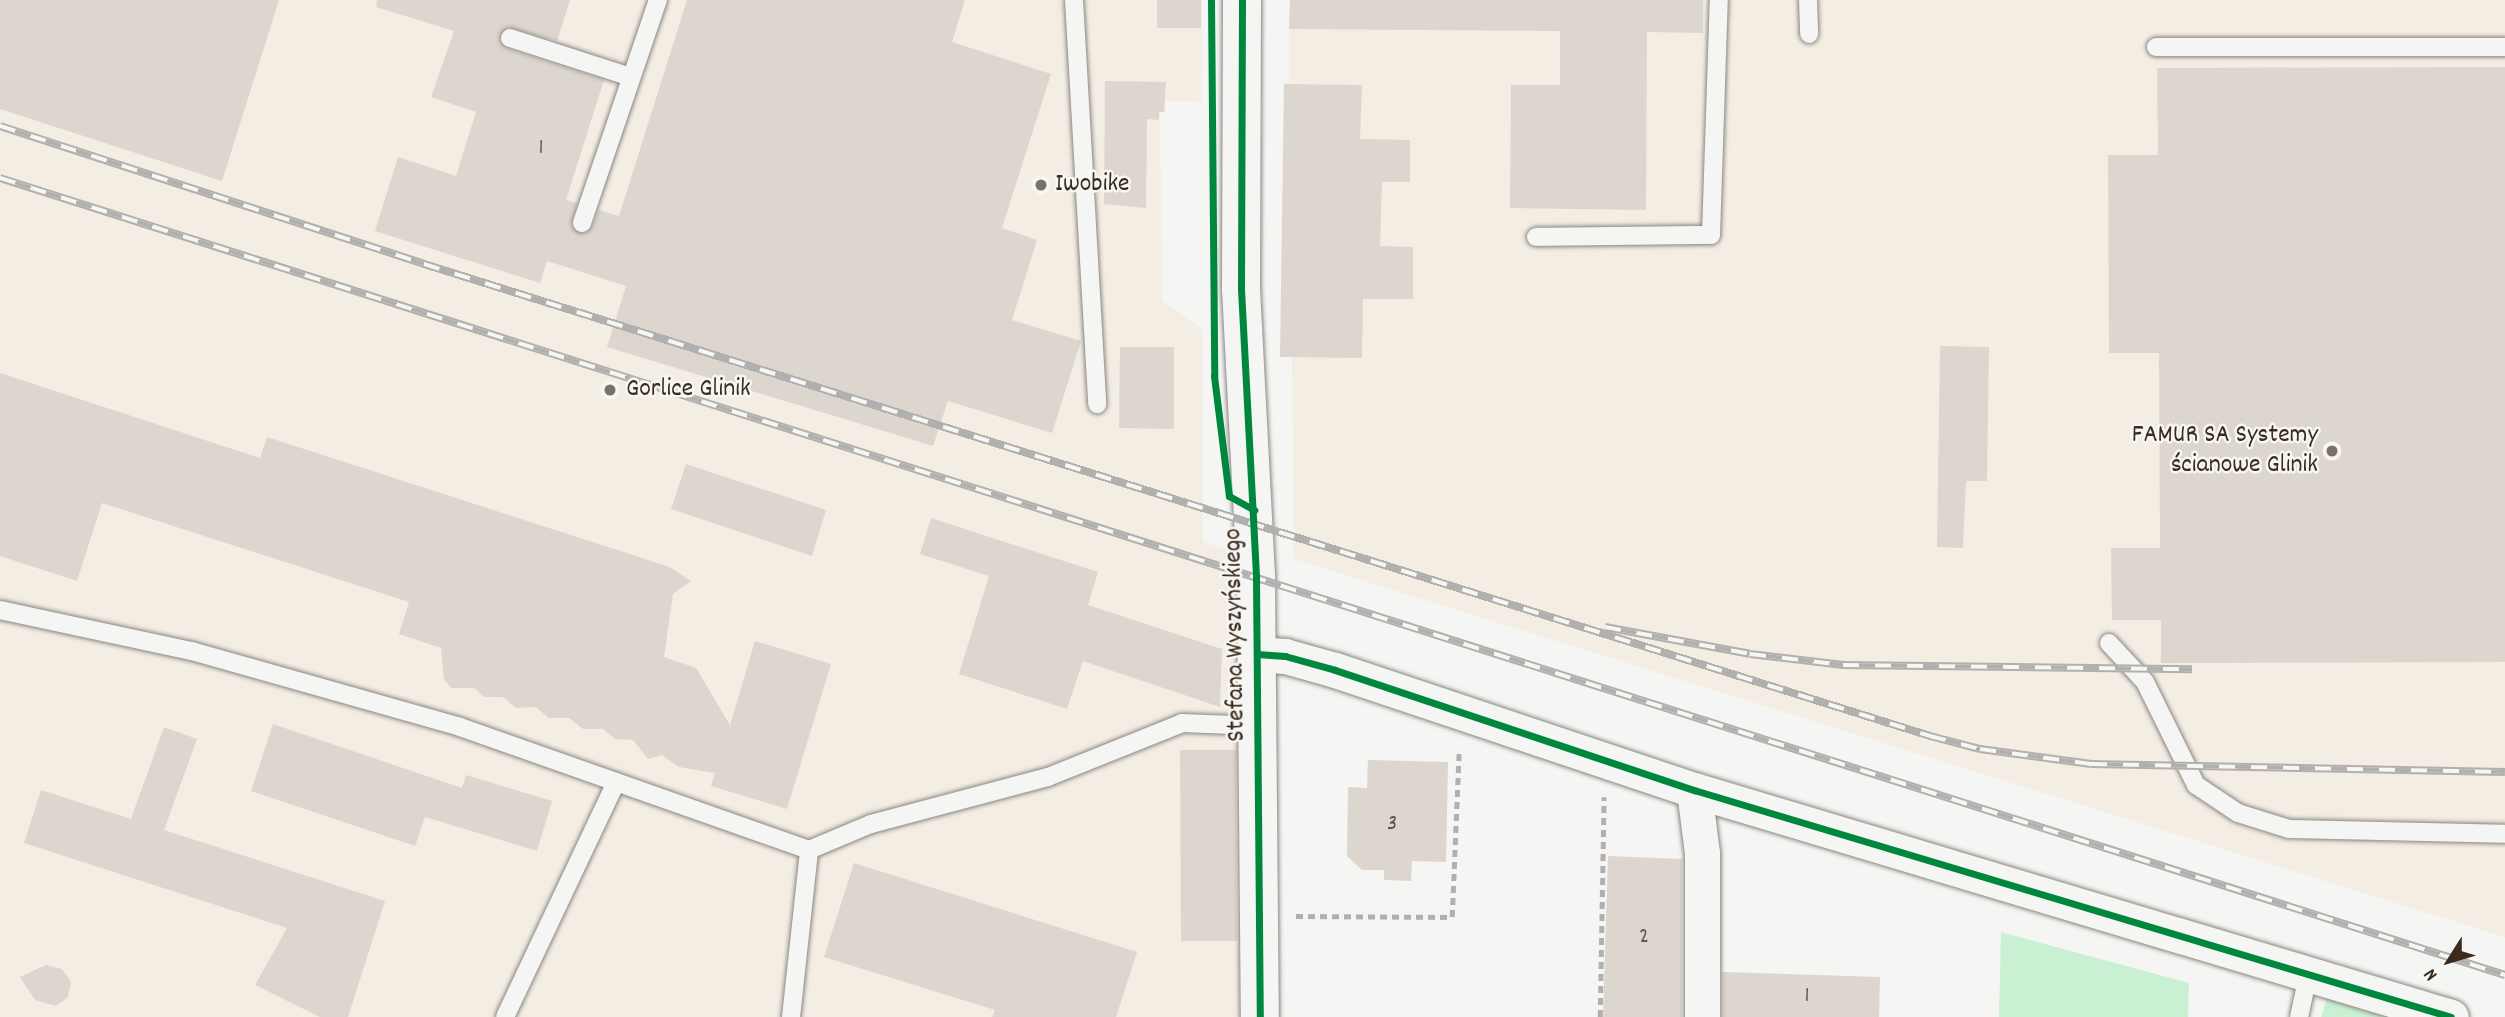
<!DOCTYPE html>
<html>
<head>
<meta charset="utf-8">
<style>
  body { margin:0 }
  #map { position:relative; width:2505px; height:1017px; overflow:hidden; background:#f5f5f3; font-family:Dekko,sans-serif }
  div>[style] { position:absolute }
  .built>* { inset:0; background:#f3ede3 }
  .green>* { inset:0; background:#caf0d3 }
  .building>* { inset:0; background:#ddd6ce }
  .path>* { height:4.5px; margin-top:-2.25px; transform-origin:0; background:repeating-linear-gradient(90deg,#b2b0ae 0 7px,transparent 0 12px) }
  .roads { filter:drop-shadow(0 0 2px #8a8683) drop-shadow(0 0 2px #8a8683) }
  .lane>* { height:18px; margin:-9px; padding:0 9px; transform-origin:9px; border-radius:9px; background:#f5f5f3 }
  .street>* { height:35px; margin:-17.5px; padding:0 17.5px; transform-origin:17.5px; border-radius:17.5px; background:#f5f5f3 }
  .secondary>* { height:38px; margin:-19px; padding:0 19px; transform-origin:19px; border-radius:19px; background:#f5f5f3 }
  .rail>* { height:8px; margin-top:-4px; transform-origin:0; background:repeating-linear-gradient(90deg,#f6f6f2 0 16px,#b2b0ae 0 32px); box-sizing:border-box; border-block:2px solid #b2b0ae }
  .cycleway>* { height:7px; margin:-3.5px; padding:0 3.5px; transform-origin:3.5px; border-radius:3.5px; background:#00873e }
  .dots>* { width:19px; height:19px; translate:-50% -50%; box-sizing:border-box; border:4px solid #f6f6f2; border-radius:50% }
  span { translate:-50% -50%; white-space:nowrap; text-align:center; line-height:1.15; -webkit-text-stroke:5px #f6f6f2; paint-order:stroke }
  .number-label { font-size:23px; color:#64554a }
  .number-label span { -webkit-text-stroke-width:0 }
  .poi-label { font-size:26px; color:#3b2a1e }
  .left { translate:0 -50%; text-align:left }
  .right { translate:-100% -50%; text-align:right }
  .street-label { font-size:26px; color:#3b2a1e }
  .north { position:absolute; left:2414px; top:926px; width:70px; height:70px; -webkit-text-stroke:5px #f6f6f2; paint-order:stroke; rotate:233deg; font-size:19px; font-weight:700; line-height:28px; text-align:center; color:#3b2a1e }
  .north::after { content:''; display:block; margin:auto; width:24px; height:32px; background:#3b2a1e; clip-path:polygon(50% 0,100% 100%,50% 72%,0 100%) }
</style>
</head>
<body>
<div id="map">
  <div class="built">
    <div style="clip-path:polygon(0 0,1202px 0,1201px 102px,1166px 101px,1165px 113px,1160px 113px,1162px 301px,1202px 329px,1203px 542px,1229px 550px,1238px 600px,1240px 1017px,0 1017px)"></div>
    <div style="clip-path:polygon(1290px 0,2505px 0,2505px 937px,1294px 559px,1292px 357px,1282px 356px,1284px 84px,1289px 83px)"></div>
  </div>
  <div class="green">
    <div style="clip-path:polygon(2001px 932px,2189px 983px,2188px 1017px,1999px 1017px)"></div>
    <div style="clip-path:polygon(2328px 995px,2413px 1017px,2321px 1017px)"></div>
  </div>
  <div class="building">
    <div style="clip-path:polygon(0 0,279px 0,222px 181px,0 109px)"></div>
    <div style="clip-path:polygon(377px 0,570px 0,557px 41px,508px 27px,499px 40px,507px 49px,604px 80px,566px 200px,577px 203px,571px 226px,584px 234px,592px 227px,599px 210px,619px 216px,687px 0,965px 0,952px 42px,1051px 74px,1002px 228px,1037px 240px,1012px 320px,1081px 341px,1052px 433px,948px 401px,933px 446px,607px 347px,626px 286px,547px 261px,540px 283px,375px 231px,398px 157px,456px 176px,476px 112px,431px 97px,454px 31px,376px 7px)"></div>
    <div style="clip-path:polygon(1157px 0,1201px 0,1201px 28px,1157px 28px)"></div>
    <div style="clip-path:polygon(1290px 0,1703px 0,1703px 33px,1647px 32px,1646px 210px,1510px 208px,1511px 85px,1560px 85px,1560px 31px,1289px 29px)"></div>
    <div style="clip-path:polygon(2505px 67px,2505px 662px,2161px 663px,2161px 620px,2112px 620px,2111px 548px,2160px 548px,2159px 353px,2109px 353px,2108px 155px,2158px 155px,2157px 68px)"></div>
    <div style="clip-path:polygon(1105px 81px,1166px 82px,1164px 112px,1159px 112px,1159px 120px,1147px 119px,1146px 208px,1104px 204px)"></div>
    <div style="clip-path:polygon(1284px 84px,1362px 85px,1360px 139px,1410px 140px,1410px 182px,1382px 182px,1380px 246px,1413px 247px,1413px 299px,1363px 299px,1362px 358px,1280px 357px)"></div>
    <div style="clip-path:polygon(1940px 346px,1989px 347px,1987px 481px,1966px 481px,1963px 548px,1937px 547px)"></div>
    <div style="clip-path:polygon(1120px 347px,1174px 347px,1174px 429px,1119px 428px)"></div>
    <div style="clip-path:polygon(0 373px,260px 458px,267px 437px,670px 567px,691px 581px,673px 594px,664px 657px,696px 668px,730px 725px,755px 641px,831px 664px,787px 809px,711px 786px,715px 773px,679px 767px,662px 755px,648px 759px,633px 740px,615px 739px,603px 729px,583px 729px,569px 718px,549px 718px,536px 707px,516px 708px,503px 697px,484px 697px,474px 688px,451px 688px,444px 679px,441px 648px,399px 634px,409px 602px,102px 503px,77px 581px,0 556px)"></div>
    <div style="clip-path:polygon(686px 464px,826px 510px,812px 556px,671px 509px)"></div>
    <div style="clip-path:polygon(931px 518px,1098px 572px,1088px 605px,1222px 649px,1220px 707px,1083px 661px,1067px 709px,959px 674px,989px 576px,920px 554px)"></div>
    <div style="clip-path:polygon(273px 724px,462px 788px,466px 775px,552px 801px,537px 851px,425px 817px,415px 846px,251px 791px)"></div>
    <div style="clip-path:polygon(164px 727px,197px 739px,164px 830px,385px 901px,348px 1017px,320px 1017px,255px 985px,287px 928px,24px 843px,41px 790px,131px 819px)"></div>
    <div style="clip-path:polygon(1180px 750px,1236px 750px,1237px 941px,1181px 941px)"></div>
    <div style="clip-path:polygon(1368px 760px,1448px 762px,1446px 862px,1412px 861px,1411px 881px,1384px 880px,1384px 870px,1362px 870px,1347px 856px,1348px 787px,1367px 788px)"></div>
    <div style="clip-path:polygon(1608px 856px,1682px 859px,1682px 1017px,1603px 1017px)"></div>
    <div style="clip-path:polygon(854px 863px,1137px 952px,1116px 1017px,992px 1017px,995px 1010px,824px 957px)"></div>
    <div style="clip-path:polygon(46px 965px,62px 969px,71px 982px,68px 997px,56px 1006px,35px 1000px,20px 977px)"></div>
    <div style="clip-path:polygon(1722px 972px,1880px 977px,1879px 1017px,1722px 1017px)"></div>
  </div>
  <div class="path">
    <div style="left:1296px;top:916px;width:156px;rotate:0.4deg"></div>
    <div style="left:1452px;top:917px;width:168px;rotate:-87.6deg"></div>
    <div style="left:1600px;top:1017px;width:220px;rotate:-89deg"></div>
  </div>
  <div class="roads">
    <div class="lane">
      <div style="left:1074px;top:0;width:405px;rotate:86.7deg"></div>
      <div style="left:1808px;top:0;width:34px;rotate:88deg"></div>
      <div style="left:510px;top:38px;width:127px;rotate:17.9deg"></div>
      <div style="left:2156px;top:47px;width:349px"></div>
      <div style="left:582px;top:223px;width:236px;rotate:-71.2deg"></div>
      <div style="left:1536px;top:237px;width:175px;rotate:-0.7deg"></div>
      <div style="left:1711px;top:235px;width:235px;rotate:-88.1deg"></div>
      <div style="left:0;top:610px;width:196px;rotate:12.1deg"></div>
      <div style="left:192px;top:651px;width:279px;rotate:15.8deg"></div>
      <div style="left:460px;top:727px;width:370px;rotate:19.4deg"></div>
      <div style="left:2109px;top:643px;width:53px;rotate:47.3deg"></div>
      <div style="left:2145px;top:682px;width:115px;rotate:63.7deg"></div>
      <div style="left:2196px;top:785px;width:50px;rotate:33.7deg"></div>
      <div style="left:2238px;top:813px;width:53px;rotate:17.4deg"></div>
      <div style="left:2289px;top:829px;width:216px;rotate:1.3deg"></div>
      <div style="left:505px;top:1017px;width:260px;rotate:-64.7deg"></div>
      <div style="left:791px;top:1017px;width:168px;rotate:-83.8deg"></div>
      <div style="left:809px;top:850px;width:67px;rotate:-22.8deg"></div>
      <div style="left:871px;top:824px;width:183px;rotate:-14.9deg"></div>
      <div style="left:1048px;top:777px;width:144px;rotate:-21.9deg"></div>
      <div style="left:1182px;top:723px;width:77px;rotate:2.2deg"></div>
      <div style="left:2299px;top:1017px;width:47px;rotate:-77.7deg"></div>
    </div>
    <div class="street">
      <div style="left:1257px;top:654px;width:28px;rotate:4deg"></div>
      <div style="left:1285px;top:656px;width:52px;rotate:15.6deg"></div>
      <div style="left:1335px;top:670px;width:379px;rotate:18.5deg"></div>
      <div style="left:1694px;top:790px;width:790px;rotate:16.69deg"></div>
      <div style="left:1694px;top:790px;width:64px;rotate:82.8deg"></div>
      <div style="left:1702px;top:853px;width:164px;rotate:90deg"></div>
    </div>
    <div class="secondary">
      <div style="left:1242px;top:0;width:289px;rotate:90.2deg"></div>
      <div style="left:1241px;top:289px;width:289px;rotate:87deg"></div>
      <div style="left:1256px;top:578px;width:439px;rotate:89.5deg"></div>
    </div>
  </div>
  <div class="rail">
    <div style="left:0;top:126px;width:446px;rotate:18deg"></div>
    <div style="left:424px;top:264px;width:1578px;rotate:17.4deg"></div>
    <div style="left:1930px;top:736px;width:52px;rotate:14.6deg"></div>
    <div style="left:1980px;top:749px;width:112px;rotate:7.7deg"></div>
    <div style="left:2091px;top:764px;width:414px;rotate:1.1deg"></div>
    <div style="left:0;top:178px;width:2629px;rotate:17.65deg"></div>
    <div style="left:1605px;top:627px;width:147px;rotate:10.5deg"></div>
    <div style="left:1750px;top:654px;width:94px;rotate:6.7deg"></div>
    <div style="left:1843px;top:665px;width:349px;rotate:0.7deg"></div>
  </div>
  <div class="cycleway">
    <div style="left:1211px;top:0;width:376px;rotate:89.5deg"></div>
    <div style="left:1214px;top:376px;width:121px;rotate:82.9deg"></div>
    <div style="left:1229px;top:496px;width:29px;rotate:29deg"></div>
    <div style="left:1242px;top:0;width:289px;rotate:90.2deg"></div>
    <div style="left:1241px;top:289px;width:289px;rotate:87deg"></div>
    <div style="left:1256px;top:578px;width:439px;rotate:89.5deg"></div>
    <div style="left:1257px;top:654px;width:28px;rotate:4deg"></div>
    <div style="left:1285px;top:656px;width:52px;rotate:15.6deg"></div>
    <div style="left:1335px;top:670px;width:379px;rotate:18.5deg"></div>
    <div style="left:1694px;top:790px;width:790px;rotate:16.69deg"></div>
  </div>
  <div class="dots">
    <div style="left:1041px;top:185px;background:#7c7169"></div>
    <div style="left:610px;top:390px;background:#7c7169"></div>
    <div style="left:2332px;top:451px;background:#7c7169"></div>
  </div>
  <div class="number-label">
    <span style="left:541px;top:149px">1</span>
    <span style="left:1392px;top:825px">3</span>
    <span style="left:1644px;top:938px">2</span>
    <span style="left:1807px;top:997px">1</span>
  </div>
  <div class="poi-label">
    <span class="left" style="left:1055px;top:185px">Iwobike</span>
    <span class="left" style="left:626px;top:390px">Gorlice Glinik</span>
    <span class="right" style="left:2318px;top:451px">FAMUR SA Systemy<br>ścianowe Glinik</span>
  </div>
  <div class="street-label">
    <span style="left:1236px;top:635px;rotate:-91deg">Stefana Wyszyńskiego</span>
  </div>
  <div class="north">N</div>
</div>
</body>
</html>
